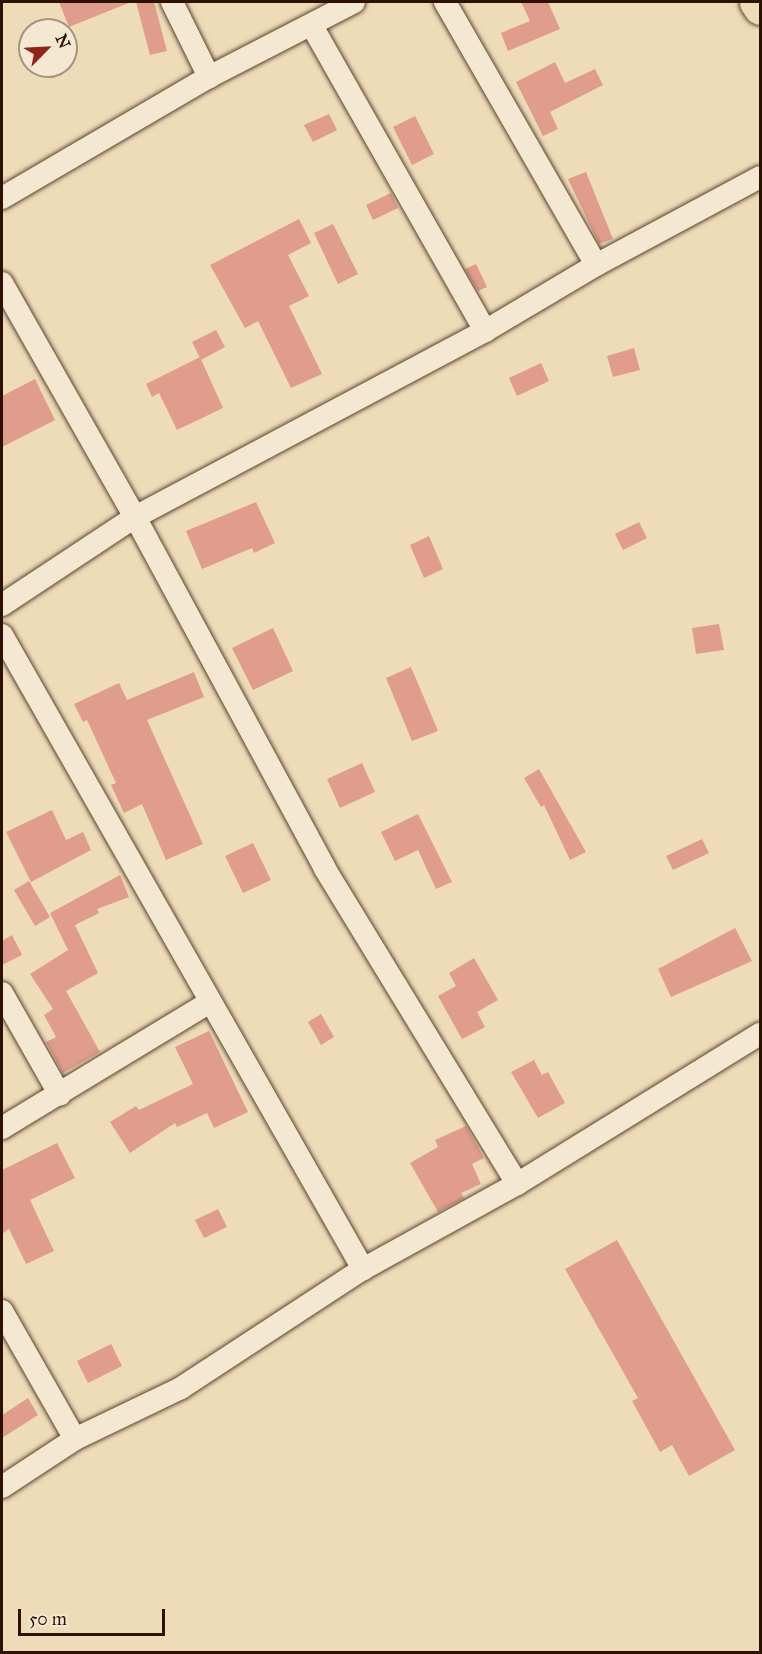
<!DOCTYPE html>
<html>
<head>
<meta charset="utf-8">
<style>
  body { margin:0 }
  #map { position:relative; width:762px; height:1654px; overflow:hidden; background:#eedcb9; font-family:"IM FELL Great Primer",serif }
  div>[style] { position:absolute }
  .building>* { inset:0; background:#e09c8d }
  .roads { filter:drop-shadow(0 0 2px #5d4430) drop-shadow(0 0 2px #5d4430) }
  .street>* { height:22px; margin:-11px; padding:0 11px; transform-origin:11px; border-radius:11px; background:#f4e8d2 }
  .primary>* { height:33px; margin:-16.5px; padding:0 16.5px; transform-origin:16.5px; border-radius:16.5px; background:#eedcb9 }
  span { translate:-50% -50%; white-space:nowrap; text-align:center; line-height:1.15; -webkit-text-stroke:6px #f4e8d2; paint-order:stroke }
  .frame { position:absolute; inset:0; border:3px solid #2d1203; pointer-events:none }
  .north { position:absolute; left:18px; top:18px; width:60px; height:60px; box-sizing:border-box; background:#f4e8d2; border:2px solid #a4927f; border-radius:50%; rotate:66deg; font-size:16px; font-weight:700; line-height:24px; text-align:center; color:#2d1203 }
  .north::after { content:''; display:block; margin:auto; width:21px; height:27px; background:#8f2418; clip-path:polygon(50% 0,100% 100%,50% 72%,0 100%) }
  .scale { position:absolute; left:18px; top:1609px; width:147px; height:27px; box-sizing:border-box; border:3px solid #2d1203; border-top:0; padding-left:8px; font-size:18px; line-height:21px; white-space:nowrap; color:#2d1203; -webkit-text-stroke:4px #f4e8d2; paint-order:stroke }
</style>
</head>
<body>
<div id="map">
  <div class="building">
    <div style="clip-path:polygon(59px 2px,131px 2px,69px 27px)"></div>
    <div style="clip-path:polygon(136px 2px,154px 2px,167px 51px,150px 55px)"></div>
    <div style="clip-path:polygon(521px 2px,548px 2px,560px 29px,508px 51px,501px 33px,530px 21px)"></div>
    <div style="clip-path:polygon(555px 62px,565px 83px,595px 69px,603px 85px,550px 112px,558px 129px,543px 136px,516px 82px)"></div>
    <div style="clip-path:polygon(329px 114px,337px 130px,313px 142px,304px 125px)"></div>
    <div style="clip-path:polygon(415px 116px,434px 154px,412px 165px,393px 127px)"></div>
    <div style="clip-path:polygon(586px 172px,613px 239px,599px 244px,568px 179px)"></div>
    <div style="clip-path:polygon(391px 193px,398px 208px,373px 220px,366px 205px)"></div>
    <div style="clip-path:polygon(299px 219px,311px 243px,288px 255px,309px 296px,289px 306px,322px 374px,291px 388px,258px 321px,245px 328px,210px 265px)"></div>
    <div style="clip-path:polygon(333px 224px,358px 274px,338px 284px,314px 233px)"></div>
    <div style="clip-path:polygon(476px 264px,487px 287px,478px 291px,465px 269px)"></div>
    <div style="clip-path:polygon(216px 330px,225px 347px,201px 360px,192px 342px)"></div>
    <div style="clip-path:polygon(634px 348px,640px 370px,613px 377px,607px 356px)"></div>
    <div style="clip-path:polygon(200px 357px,223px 408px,177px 430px,159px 393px,152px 397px,146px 384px)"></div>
    <div style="clip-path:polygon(541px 363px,549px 381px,517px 396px,509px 378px)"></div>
    <div style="clip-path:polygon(35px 379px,55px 420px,2px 447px,2px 396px)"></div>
    <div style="clip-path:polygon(256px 502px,275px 543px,254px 553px,252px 548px,202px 569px,186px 531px)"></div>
    <div style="clip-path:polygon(639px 522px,647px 538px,623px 550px,615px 534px)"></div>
    <div style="clip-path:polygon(429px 536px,443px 569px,424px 578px,410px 545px)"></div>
    <div style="clip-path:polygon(719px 624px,724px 650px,696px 654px,692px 628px)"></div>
    <div style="clip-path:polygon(273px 628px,293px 671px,253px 690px,232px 648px)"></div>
    <div style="clip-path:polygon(411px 667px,438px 731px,412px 741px,386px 678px)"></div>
    <div style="clip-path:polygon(194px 672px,204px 697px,147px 720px,203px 844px,166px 860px,142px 804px,124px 813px,111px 785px,116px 783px,87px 720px,83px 722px,74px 704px,119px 683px,127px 700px)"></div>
    <div style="clip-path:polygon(362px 763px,375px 792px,340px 808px,327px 779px)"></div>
    <div style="clip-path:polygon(539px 769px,586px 852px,570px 860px,544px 805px,541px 807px,524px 778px)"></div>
    <div style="clip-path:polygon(52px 810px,66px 840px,83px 832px,91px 850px,31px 882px,6px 832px)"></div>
    <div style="clip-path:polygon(418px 814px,452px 882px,436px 889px,418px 850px,395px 861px,381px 832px)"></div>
    <div style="clip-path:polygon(702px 839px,709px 853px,673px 870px,666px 856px)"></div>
    <div style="clip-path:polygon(253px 843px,271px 880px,243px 893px,225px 856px)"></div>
    <div style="clip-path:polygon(120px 875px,129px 897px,97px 909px,99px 913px,75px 925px,98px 973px,66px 991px,100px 1052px,63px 1073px,46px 1042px,56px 1037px,44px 1015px,53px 1009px,30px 974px,68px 950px,50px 913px)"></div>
    <div style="clip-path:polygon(29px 881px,50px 917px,35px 926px,14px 890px)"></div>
    <div style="clip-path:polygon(735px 928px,752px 961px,671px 997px,658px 969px)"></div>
    <div style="clip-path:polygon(12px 935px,22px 955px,2px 965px,2px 941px)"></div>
    <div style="clip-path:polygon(474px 958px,498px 1000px,477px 1012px,485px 1027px,462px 1039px,438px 996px,456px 986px,449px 973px)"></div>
    <div style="clip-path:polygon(321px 1014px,334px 1037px,321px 1045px,308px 1022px)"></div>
    <div style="clip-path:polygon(209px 1031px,248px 1112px,214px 1128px,207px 1113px,177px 1127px,175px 1123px,130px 1153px,110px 1122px,136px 1106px,139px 1110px,193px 1084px,175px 1047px)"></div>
    <div style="clip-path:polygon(534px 1060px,542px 1075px,548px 1072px,565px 1103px,538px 1118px,511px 1072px)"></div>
    <div style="clip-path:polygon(466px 1126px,484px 1158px,472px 1164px,481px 1184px,461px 1193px,464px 1198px,438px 1212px,410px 1163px,438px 1147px,435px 1140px)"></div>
    <div style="clip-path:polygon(57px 1143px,75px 1178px,30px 1200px,54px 1251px,26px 1264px,9px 1229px,2px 1234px,2px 1170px)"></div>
    <div style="clip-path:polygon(218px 1209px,227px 1227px,204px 1238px,195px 1220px)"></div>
    <div style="clip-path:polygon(617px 1240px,735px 1450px,689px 1476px,672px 1445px,660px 1452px,632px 1401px,638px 1398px,565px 1269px)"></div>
    <div style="clip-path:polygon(111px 1344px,122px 1366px,88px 1383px,77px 1361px)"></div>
    <div style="clip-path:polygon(28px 1398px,38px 1415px,2px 1438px,2px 1415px)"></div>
  </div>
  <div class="roads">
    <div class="street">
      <div style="left:172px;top:2px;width:84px;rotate:63.7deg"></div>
      <div style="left:445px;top:2px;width:303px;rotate:60.1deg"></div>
      <div style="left:312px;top:26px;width:351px;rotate:60.4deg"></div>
      <div style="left:2px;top:198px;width:240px;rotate:-30.3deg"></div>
      <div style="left:209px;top:77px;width:163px;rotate:-27.3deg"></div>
      <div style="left:2px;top:283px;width:269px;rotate:60.4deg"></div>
      <div style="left:135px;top:517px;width:400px;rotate:61.6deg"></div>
      <div style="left:325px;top:869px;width:369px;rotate:58.6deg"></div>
      <div style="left:2px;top:605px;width:159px;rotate:-33.5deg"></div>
      <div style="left:135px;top:517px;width:396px;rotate:-28deg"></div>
      <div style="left:485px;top:331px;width:129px;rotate:-30.7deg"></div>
      <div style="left:596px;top:265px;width:186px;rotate:-28.2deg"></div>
      <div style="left:2px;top:635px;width:730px;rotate:60.34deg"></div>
      <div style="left:2px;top:993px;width:117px;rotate:60.4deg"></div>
      <div style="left:2px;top:1128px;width:241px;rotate:-31.2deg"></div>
      <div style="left:2px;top:1311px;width:147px;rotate:60.3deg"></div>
      <div style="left:2px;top:1487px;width:87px;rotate:-33.3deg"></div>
      <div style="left:75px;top:1439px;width:118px;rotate:-25.7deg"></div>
      <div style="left:181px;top:1388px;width:217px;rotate:-33.2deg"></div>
      <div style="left:363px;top:1269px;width:176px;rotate:-28.9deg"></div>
      <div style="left:517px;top:1184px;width:286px;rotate:-31.7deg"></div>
    </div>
    <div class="primary">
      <div style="left:756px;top:2px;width:7px;rotate:56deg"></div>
    </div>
  </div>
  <div class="frame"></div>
  <div class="north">N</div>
  <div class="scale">50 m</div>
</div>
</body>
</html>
